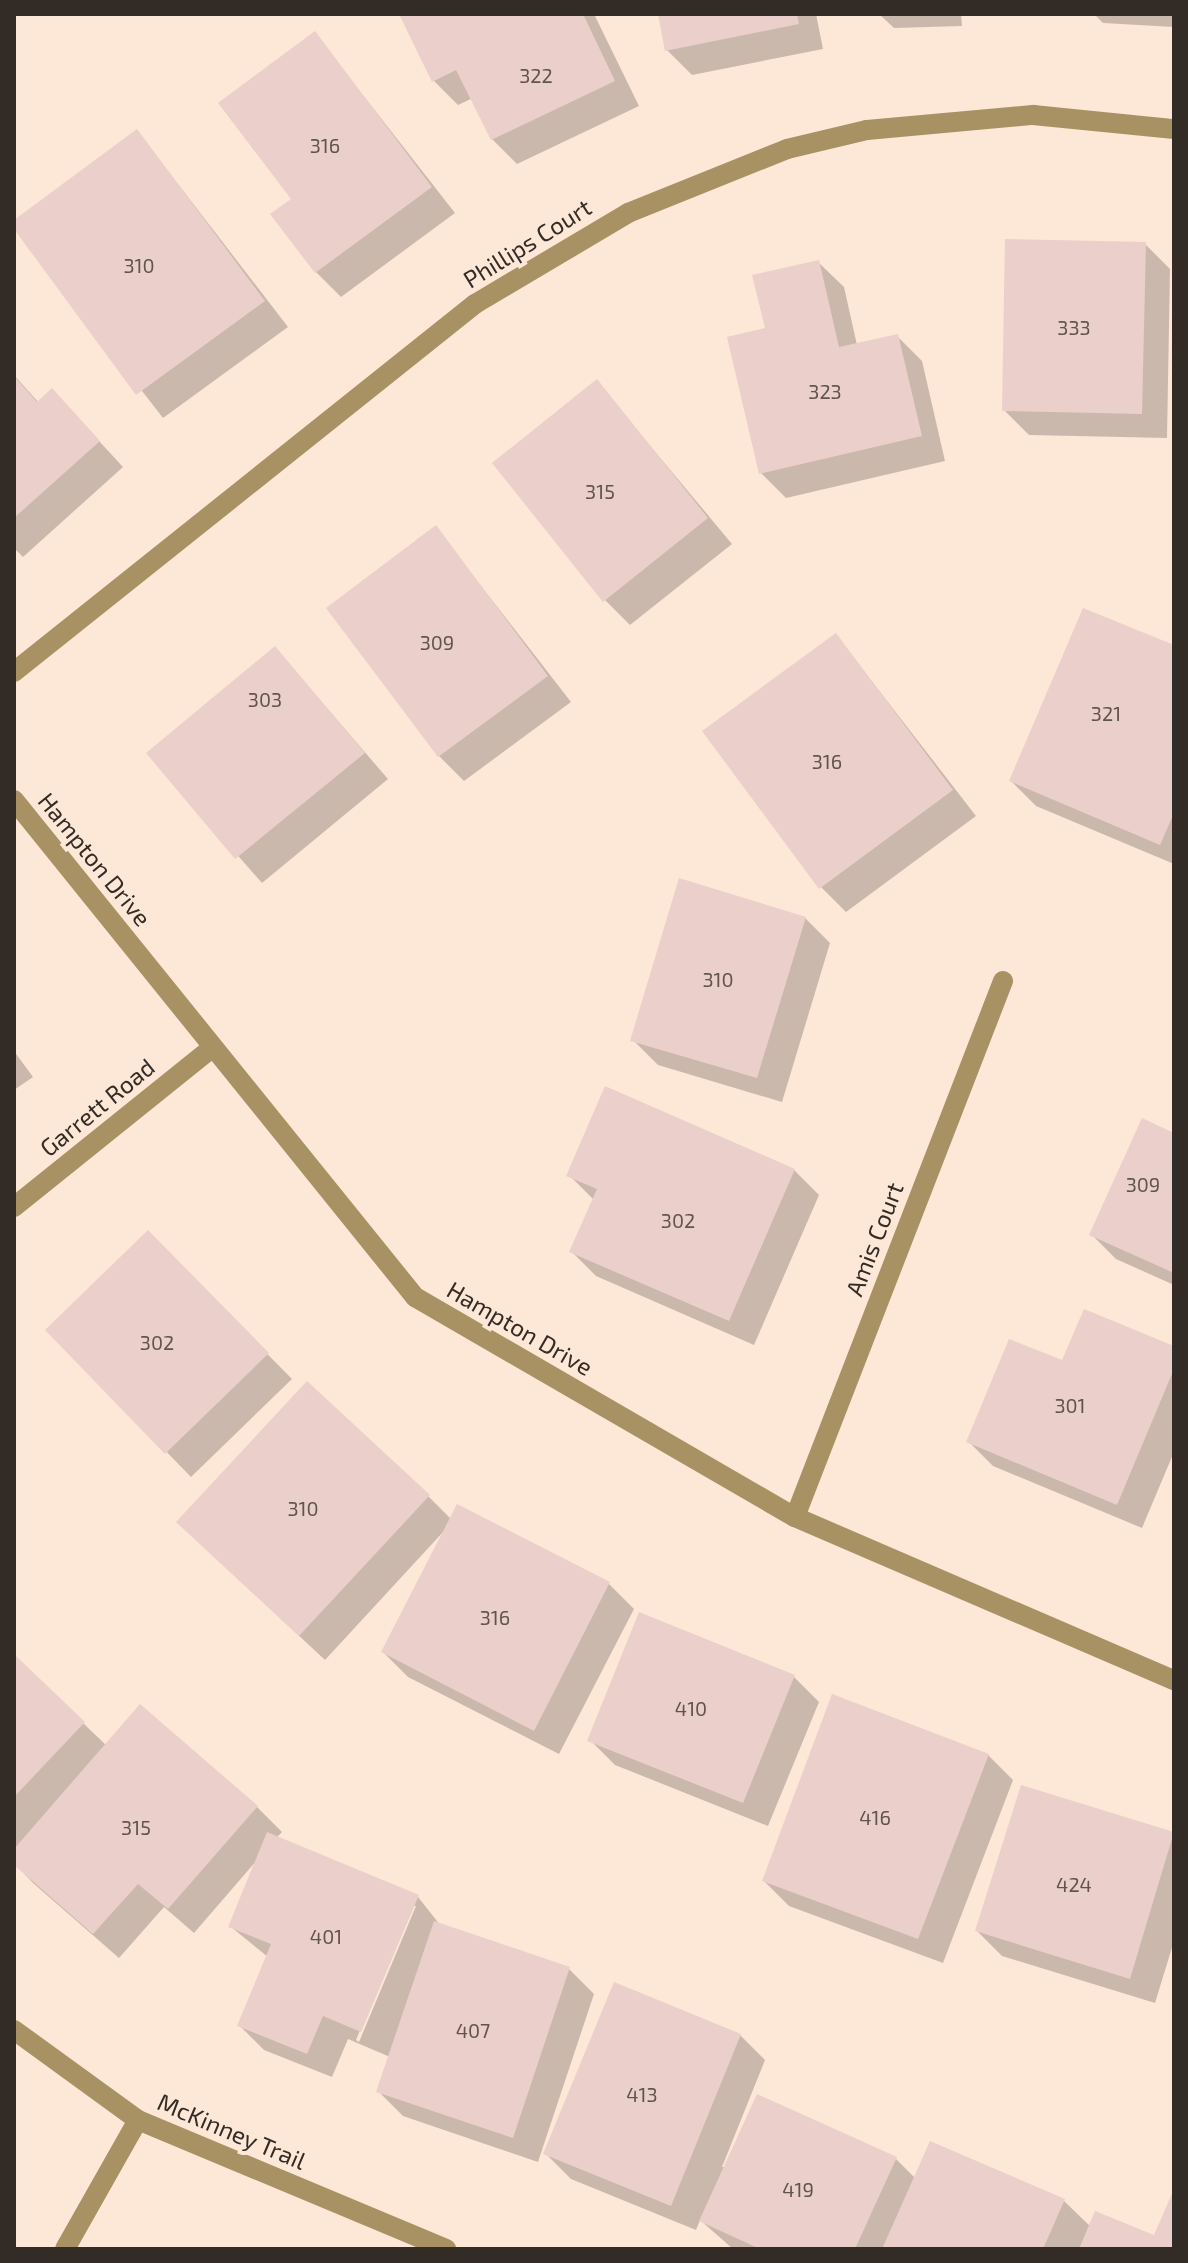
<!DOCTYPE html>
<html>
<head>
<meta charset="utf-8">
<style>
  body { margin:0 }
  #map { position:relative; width:1188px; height:2263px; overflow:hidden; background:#fde7d7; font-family:"Exo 2",sans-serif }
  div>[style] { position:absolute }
  .shadow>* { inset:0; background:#0003 }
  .building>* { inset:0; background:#ebcfca }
  .minor>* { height:20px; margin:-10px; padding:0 10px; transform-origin:10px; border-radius:10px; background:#a89264 }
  span { translate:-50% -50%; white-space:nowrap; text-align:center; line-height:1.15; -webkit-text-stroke:8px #fde7d7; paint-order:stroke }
  .number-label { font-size:20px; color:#61544e }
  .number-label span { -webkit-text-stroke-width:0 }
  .street-label { font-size:24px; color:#332b25 }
  .frame { position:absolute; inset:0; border:16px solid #332b25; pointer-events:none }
</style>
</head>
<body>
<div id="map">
  <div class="shadow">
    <div style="clip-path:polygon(401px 14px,594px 14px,639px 106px,517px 164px,492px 139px,473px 98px,458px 105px,433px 80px)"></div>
    <div style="clip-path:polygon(660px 14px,816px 14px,823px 49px,692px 75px,667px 50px)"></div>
    <div style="clip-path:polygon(879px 14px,961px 14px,962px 26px,894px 28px)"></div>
    <div style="clip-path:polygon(1094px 14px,1174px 14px,1174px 27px,1103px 23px)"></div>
    <div style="clip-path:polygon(315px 34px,455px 213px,341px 297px,316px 272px,294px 200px)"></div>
    <div style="clip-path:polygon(137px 131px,288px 327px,163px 418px,14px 226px)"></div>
    <div style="clip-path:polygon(1145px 244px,1170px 269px,1167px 438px,1029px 435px,1004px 410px)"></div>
    <div style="clip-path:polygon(818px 262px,844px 287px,857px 345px,897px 336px,922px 361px,945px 461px,786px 498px,761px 473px,767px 329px)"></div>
    <div style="clip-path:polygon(14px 375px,39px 403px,52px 390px,123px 467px,23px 557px,14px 548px)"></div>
    <div style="clip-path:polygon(596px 381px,732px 544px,630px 625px,605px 600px)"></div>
    <div style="clip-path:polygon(436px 528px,571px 702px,464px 781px,439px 756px)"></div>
    <div style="clip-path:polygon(836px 635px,976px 816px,846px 912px,821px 887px)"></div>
    <div style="clip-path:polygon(275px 648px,388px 779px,262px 883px,148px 753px)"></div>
    <div style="clip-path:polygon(1174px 648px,1174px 864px,1036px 806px,1011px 781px)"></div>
    <div style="clip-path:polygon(805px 918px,830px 943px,782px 1102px,658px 1065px,633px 1040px)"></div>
    <div style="clip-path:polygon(14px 1051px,33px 1077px,14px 1090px)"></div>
    <div style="clip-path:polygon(1174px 1135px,1174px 1285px,1116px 1259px,1091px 1234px)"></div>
    <div style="clip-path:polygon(794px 1170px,819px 1195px,754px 1345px,596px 1276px,571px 1251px,594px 1200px,569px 1175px)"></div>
    <div style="clip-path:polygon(148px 1233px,292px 1379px,191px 1477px,48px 1330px)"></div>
    <div style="clip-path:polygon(1174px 1348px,1174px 1452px,1142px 1528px,993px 1466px,968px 1441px,1063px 1363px)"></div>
    <div style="clip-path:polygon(428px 1496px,451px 1519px,609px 1584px,634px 1609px,559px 1754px,408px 1677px,383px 1652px,444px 1531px,325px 1660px,204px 1547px)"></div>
    <div style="clip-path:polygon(640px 1615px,794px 1677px,819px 1702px,768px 1826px,615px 1765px,590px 1740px)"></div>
    <div style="clip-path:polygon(evenodd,14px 1657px,107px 1746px,257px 1807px,282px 1832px,276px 1838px,418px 1897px,441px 1926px,569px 1969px,594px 1994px,538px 2162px,403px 2116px,378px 2091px,390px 2057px,348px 2039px,332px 2077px,264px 2050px,239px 2025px,268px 1957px,231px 1927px,258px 1859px,194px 1933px,164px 1907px,119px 1958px,33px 1883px,14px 1863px,14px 1657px,412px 1906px,416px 1906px,359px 2042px,356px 2040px,412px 1906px)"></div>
    <div style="clip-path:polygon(988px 1755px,1013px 1780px,943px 1963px,789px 1906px,764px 1881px)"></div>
    <div style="clip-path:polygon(1022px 1787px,1174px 1835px,1174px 1941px,1155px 2003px,1002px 1956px,977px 1931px)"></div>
    <div style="clip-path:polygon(740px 2035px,765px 2060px,722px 2167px,896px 2159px,916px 2179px,931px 2144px,1064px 2201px,1091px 2227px,1155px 2238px,1174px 2196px,1174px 2249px,733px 2249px,700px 2220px,696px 2230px,571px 2179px,546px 2154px)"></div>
  </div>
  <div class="building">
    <div style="clip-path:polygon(399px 14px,583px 14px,615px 81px,491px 140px,456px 70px,432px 82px)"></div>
    <div style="clip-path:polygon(658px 14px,797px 14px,799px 24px,665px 51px)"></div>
    <div style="clip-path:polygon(315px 31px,432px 187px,315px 273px,270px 214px,291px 199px,218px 103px)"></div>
    <div style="clip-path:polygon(137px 129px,265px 301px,136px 395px,14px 229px,14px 220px)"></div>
    <div style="clip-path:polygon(1005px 239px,1146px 242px,1142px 414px,1002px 411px)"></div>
    <div style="clip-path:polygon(819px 260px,839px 347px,898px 334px,922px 436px,759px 474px,727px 337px,765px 328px,752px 275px)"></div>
    <div style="clip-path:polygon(14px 376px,37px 402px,52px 388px,100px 441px,14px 518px)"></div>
    <div style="clip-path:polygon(597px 379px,708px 518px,603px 602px,492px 463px)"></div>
    <div style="clip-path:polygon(436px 525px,548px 676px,438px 757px,326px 608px)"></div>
    <div style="clip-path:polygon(1083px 608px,1174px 645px,1174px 813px,1160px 845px,1009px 781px)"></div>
    <div style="clip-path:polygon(836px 633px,953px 790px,819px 889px,702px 731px)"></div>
    <div style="clip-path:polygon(275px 646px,365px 753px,235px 859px,146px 753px)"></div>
    <div style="clip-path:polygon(679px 878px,806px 917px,757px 1078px,630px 1041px)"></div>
    <div style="clip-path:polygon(605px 1086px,795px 1169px,729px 1321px,569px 1252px,597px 1189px,566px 1176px)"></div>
    <div style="clip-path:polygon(1142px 1118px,1174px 1133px,1174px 1273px,1089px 1235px)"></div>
    <div style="clip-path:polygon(148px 1230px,269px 1353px,165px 1454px,45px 1330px)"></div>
    <div style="clip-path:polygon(1084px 1309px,1174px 1346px,1174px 1369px,1117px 1505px,966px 1442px,1009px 1339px,1062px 1360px)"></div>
    <div style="clip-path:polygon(307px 1381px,430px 1495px,299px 1636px,176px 1522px)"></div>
    <div style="clip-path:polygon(457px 1504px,610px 1582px,534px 1731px,381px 1652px)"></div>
    <div style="clip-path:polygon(639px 1612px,795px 1675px,743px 1803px,587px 1741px)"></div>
    <div style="clip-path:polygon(14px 1654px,85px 1722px,14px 1797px)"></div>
    <div style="clip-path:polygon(832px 1694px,989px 1754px,918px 1939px,762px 1881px)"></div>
    <div style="clip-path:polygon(140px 1704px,258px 1806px,168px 1909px,138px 1884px,93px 1934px,14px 1865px,14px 1849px)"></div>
    <div style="clip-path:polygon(1021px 1785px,1174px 1832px,1130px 1979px,975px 1931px)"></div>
    <div style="clip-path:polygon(267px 1832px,419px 1895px,361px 2032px,323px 2016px,307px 2054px,237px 2026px,271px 1944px,228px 1927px)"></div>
    <div style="clip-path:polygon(434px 1921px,570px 1967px,513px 2138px,376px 2092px)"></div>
    <div style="clip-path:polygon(614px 1982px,741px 2034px,671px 2206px,543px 2154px)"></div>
    <div style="clip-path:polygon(757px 2094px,897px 2157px,855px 2249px,760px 2249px,699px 2221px)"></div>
    <div style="clip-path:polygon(930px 2141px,1065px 2199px,1043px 2249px,882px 2249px)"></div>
    <div style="clip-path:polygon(1174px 2189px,1174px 2249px,1079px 2249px,1095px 2211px,1154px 2235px)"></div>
  </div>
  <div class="minor">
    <div style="left:14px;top:672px;width:590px;rotate:-38.6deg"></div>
    <div style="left:475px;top:304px;width:178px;rotate:-30.7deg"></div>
    <div style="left:628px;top:213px;width:171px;rotate:-21.9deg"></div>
    <div style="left:787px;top:149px;width:82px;rotate:-13.4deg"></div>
    <div style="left:867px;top:130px;width:167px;rotate:-5.2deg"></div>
    <div style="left:1033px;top:115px;width:142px;rotate:5.7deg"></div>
    <div style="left:14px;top:800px;width:639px;rotate:51.1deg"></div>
    <div style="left:415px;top:1297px;width:439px;rotate:30.1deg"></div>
    <div style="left:795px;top:1517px;width:413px;rotate:23.3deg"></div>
    <div style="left:14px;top:1207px;width:255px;rotate:-38.8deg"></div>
    <div style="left:795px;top:1517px;width:575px;rotate:-68.79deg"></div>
    <div style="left:14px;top:2030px;width:153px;rotate:36deg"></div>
    <div style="left:138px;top:2120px;width:334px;rotate:22.7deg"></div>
    <div style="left:65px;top:2249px;width:148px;rotate:-60.5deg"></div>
  </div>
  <div class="number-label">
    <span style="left:536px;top:75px">322</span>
    <span style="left:325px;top:145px">316</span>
    <span style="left:139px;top:265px">310</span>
    <span style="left:1074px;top:327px">333</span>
    <span style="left:825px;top:391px">323</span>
    <span style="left:600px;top:491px">315</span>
    <span style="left:437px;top:642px">309</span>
    <span style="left:265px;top:699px">303</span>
    <span style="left:1106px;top:713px">321</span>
    <span style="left:827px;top:761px">316</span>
    <span style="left:718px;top:979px">310</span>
    <span style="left:1143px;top:1184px">309</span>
    <span style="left:678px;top:1220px">302</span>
    <span style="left:157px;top:1342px">302</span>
    <span style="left:1070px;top:1405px">301</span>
    <span style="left:303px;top:1508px">310</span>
    <span style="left:495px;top:1617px">316</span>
    <span style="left:691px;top:1708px">410</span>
    <span style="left:875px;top:1817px">416</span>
    <span style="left:136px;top:1827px">315</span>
    <span style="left:1074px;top:1884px">424</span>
    <span style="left:326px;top:1936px">401</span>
    <span style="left:473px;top:2030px">407</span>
    <span style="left:642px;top:2094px">413</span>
    <span style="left:798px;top:2189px">419</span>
  </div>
  <div class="street-label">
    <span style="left:527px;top:243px;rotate:-32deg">Phillips Court</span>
    <span style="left:95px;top:859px;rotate:51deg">Hampton Drive</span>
    <span style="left:97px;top:1107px;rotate:-39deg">Garrett Road</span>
    <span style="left:874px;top:1239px;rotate:-69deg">Amis Court</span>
    <span style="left:520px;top:1328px;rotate:30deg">Hampton Drive</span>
    <span style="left:232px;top:2131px;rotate:23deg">McKinney Trail</span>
  </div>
  <div class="frame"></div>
</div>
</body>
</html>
